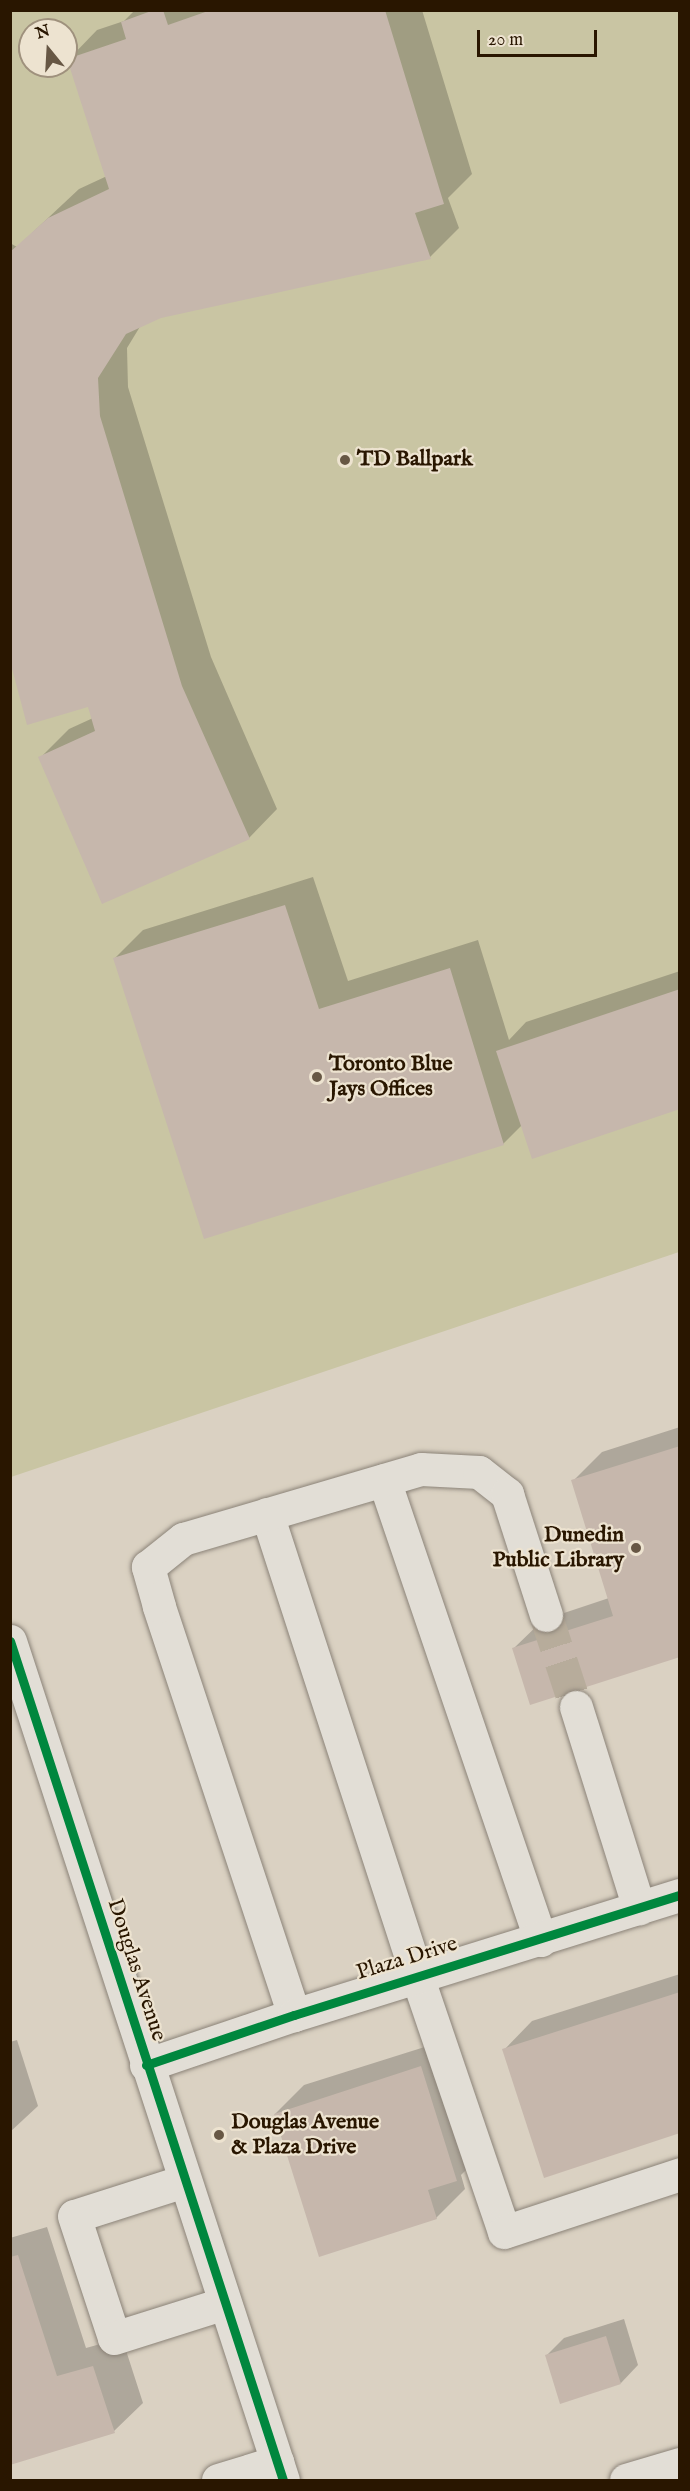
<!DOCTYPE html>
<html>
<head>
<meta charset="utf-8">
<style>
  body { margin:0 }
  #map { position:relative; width:690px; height:2491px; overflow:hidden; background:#dad1c2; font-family:"IM FELL English",serif }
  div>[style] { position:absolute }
  .green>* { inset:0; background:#c9c5a3 }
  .shadow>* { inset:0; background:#0003 }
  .building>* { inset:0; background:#c6b7ac }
  .minor-tunnel>* { height:33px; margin-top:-16.5px; transform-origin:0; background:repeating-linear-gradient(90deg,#b7ac9b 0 33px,transparent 0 49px) }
  .roads { filter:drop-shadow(0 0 2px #8b8378) drop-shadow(0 0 2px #8b8378) }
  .minor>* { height:33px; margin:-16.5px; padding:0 16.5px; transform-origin:16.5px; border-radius:16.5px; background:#e2ded6 }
  .cycleway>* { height:9px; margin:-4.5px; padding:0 4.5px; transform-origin:4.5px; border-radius:4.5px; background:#00873e }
  .dots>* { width:16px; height:16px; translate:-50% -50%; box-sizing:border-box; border:3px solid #ede3d0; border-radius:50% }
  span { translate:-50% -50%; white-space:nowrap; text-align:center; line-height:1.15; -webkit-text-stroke:4.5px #ede3d0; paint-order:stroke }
  .poi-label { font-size:22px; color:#291600; font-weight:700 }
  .left { translate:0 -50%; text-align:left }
  .right { translate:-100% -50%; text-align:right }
  .street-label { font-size:22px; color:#291600 }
  .frame { position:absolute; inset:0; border:12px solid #291600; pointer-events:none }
  .north { position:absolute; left:18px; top:18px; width:60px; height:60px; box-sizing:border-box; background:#ede3d0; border:2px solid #9f917d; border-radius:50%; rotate:342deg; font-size:16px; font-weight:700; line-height:24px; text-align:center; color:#291600 }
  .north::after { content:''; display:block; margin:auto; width:21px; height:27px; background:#675744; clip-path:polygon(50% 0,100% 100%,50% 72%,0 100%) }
  .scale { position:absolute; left:477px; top:30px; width:120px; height:27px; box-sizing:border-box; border:3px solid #291600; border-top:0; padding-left:8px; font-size:18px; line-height:21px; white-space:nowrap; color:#291600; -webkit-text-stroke:4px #ede3d0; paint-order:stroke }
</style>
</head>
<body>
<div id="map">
  <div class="green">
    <div style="clip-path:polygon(evenodd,10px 11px,680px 11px,679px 1252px,11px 1477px,10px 11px,30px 30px,66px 30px,66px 66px,30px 66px,30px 30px)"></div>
  </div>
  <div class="shadow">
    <div style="clip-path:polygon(135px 10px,422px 10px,472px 174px,448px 198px,459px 228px,430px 257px,161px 317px,141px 325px,127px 348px,128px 387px,211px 657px,277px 809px,249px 838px,40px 758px,69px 729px,93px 718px,89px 706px,10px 655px,10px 243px,17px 247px,79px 189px,107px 176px,69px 59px,97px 30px,124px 21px)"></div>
    <div style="clip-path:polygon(313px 877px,348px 981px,478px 940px,509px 1040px,526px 1022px,680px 971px,680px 1108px,522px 1125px,503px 1144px,114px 959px,143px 930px)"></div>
    <div style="clip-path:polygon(680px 1427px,680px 1656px,514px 1648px,543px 1620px,609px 1598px,573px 1481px,602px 1452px)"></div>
    <div style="clip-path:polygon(680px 1974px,680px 2132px,504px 2050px,532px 2021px)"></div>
    <div style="clip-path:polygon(450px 2039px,485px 2151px,461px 2175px,465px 2189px,436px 2218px,275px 2114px,304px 2085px)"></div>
    <div style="clip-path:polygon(17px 2040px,38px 2106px,10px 2132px,10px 2042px)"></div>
    <div style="clip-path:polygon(47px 2227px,86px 2348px,122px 2338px,143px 2403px,114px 2431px,10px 2464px,10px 2238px)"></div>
    <div style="clip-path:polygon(624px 2319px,638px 2365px,621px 2383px,546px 2356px,564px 2338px)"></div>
  </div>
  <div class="building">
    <div style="clip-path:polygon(154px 10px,163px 10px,168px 25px,211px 10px,385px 10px,444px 204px,415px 213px,431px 259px,161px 318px,126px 334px,98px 378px,100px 416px,182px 686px,250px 839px,102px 904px,38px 757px,95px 731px,88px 707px,27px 725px,10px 661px,10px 252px,48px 218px,109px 189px,67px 59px,126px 39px,121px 22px)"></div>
    <div style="clip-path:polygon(285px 905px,319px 1009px,450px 968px,504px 1145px,204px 1239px,113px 958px)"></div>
    <div style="clip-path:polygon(680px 989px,680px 1109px,532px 1159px,496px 1051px)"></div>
    <div style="clip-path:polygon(680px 1446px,680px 1657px,530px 1705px,512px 1648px,613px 1616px,571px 1480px)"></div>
    <div style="clip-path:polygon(680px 1992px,680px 2133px,544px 2178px,502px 2049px)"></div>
    <div style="clip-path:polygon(421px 2066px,457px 2181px,428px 2190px,437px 2219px,319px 2257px,274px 2114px)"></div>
    <div style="clip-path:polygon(18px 2255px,57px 2376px,93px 2366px,115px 2433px,10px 2465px,10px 2257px)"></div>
    <div style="clip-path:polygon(606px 2336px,621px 2384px,560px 2404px,545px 2355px)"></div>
  </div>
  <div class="minor-tunnel">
    <div style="left:546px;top:1615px;width:97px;rotate:71.9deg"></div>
  </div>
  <div class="roads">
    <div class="minor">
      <div style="left:384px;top:1480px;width:486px;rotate:71.2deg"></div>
      <div style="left:267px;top:1514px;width:486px;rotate:72deg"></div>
      <div style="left:417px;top:1976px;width:270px;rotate:71.2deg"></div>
      <div style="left:504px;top:2232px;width:185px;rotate:-18.2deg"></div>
      <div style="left:10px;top:1641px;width:882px;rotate:71.98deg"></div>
      <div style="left:576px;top:1707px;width:211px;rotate:72.6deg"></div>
      <div style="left:294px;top:2015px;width:431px;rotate:-108.3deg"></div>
      <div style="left:159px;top:1606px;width:41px;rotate:-105.8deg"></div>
      <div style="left:148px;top:1567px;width:45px;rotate:-38.7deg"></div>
      <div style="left:183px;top:1539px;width:248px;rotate:-16.4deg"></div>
      <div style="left:421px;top:1469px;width:58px;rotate:3deg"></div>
      <div style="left:479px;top:1472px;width:36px;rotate:38deg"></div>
      <div style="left:507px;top:1494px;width:127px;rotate:72.1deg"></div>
      <div style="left:146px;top:2065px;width:156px;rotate:-18.7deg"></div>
      <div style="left:294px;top:2015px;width:404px;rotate:-17.3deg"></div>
      <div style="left:184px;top:2181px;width:115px;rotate:162.3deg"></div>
      <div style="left:74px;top:2216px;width:128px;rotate:71.8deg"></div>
      <div style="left:114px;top:2338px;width:116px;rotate:-17.5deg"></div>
      <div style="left:218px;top:2480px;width:62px;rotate:-17deg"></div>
      <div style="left:626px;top:2480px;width:56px;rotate:-16.5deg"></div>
    </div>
  </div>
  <div class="cycleway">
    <div style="left:10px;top:1641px;width:882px;rotate:71.98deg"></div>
    <div style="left:146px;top:2065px;width:156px;rotate:-18.7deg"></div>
    <div style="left:294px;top:2015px;width:404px;rotate:-17.3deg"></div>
  </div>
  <div class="dots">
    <div style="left:345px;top:460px;background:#675744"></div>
    <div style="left:317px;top:1077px;background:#675744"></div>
    <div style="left:636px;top:1548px;background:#675744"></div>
    <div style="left:219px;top:2135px;background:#675744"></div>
  </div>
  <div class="poi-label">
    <span class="left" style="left:357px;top:460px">TD Ballpark</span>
    <span class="left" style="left:329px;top:1077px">Toronto Blue<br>Jays Offices</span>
    <span class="right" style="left:624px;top:1548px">Dunedin<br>Public Library</span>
    <span class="left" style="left:231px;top:2135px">Douglas Avenue<br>&amp; Plaza Drive</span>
  </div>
  <div class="street-label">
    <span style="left:407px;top:1959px;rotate:-17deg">Plaza Drive</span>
    <span style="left:136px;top:1970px;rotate:72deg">Douglas Avenue</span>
  </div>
  <div class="frame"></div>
  <div class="north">N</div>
  <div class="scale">20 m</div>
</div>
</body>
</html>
